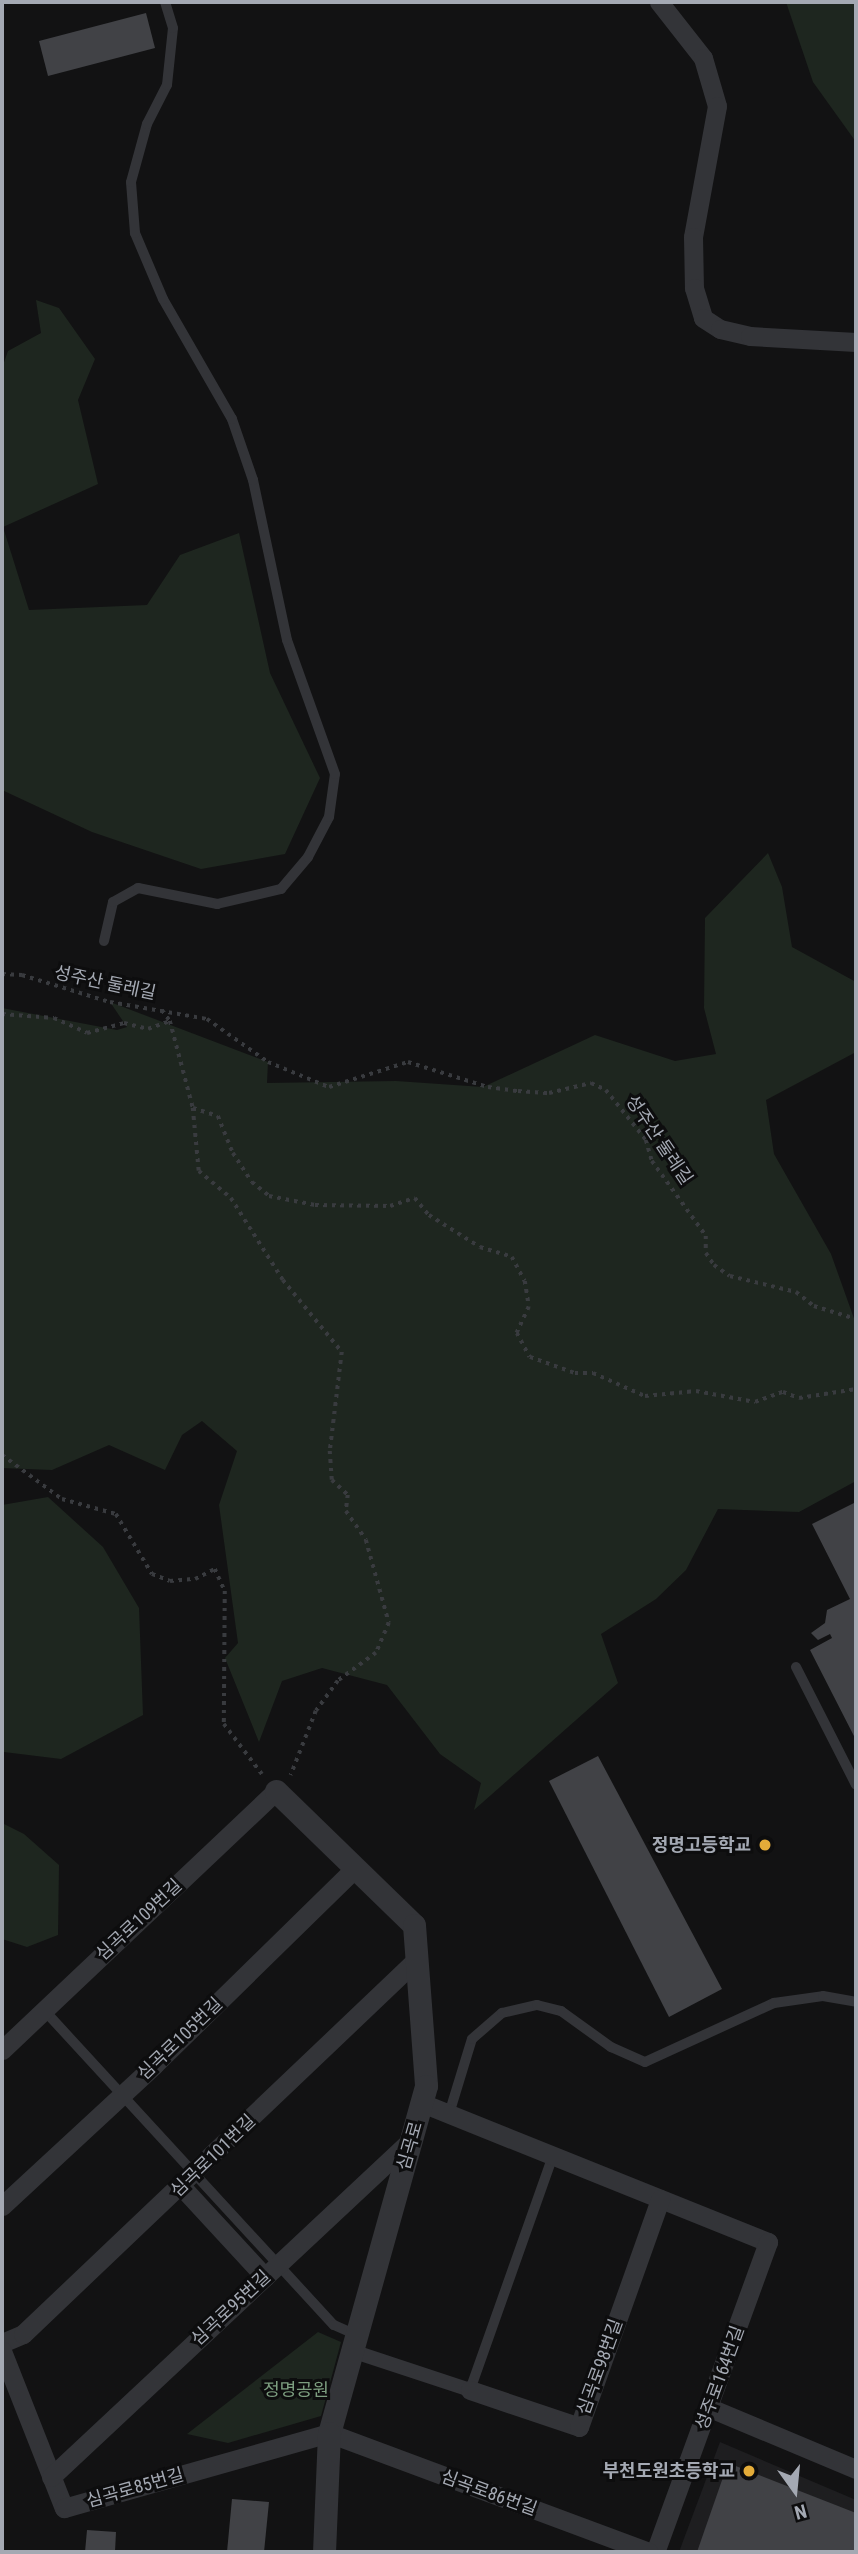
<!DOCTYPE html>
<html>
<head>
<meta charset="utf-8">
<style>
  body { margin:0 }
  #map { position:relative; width:858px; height:2554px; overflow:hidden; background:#121213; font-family:"Roboto Condensed","Noto Sans KR",sans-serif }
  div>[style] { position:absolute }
  .built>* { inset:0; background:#1e1e20 }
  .green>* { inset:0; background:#1e261f }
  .building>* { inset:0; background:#414246 }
  .path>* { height:3.5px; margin-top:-1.75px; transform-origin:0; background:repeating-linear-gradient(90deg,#393b3f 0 3.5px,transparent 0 8.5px) }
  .service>* { height:10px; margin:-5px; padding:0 5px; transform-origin:5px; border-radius:5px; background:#333438 }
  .pedestrian>* { height:14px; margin:-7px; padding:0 7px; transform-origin:7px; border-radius:7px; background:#333438 }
  .minor>* { height:19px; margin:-9.5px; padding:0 9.5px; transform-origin:9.5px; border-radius:9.5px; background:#333438 }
  .tertiary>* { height:23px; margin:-11.5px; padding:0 11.5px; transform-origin:11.5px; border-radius:11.5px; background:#333438 }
  .dots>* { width:19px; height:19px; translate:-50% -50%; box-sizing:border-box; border:4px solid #0d0d0e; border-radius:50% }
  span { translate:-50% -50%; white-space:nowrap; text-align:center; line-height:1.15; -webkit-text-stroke:6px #0d0d0e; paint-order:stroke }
  .street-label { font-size:18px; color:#a4a9b3 }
  .poi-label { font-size:18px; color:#a4a9b3; font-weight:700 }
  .right { translate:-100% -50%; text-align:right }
  .park-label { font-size:18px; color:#7c9d7f }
  .frame { position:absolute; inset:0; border:4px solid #a4a9b3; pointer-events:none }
  .north { position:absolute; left:760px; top:2456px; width:70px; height:70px; -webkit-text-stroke:5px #0d0d0e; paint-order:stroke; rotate:165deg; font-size:19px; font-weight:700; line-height:28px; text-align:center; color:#a4a9b3 }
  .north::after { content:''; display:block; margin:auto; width:24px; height:32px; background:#a4a9b3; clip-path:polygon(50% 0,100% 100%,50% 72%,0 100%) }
</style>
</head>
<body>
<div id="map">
  <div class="built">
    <div style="clip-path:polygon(720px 2442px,856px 2500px,856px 2552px,679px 2552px)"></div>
  </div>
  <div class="green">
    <div style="clip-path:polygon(786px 2px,856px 2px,856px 142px,813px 82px)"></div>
    <div style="clip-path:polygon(36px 300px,59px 308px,95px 359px,78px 400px,98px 484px,3px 527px,29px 610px,147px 605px,180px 555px,239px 533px,270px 673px,320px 778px,285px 854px,201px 869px,92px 832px,2px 790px,2px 368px,8px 351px,41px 333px)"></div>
    <div style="clip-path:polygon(768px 853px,782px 887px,792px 947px,856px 982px,856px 1052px,766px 1100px,774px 1154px,831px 1254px,856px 1324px,856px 1481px,799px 1512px,718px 1509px,686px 1570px,656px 1599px,601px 1634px,618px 1683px,474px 1810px,481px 1783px,440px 1754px,387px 1685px,322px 1668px,282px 1681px,259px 1742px,225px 1658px,238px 1643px,219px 1505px,237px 1451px,202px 1421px,182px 1435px,165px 1470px,109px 1445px,52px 1470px,2px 1468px,2px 1008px,117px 1030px,127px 1027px,110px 1002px,268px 1062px,267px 1083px,396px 1081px,483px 1087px,595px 1035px,675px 1061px,716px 1054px,704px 1008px,705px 918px)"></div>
    <div style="clip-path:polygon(48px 1497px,103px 1547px,139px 1608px,143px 1715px,61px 1759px,4px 1752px,2px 1780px,2px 1505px)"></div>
    <div style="clip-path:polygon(2px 1823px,24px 1834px,59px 1865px,58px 1935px,27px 1947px,2px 1939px)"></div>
    <div style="clip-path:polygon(318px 2332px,341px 2342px,321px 2416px,228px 2443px,187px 2434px)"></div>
  </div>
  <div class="building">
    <div style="clip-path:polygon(146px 13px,155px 48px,48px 76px,39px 41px)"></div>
    <div style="clip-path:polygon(856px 1502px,856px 1740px,810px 1650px,832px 1638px,830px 1634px,818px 1640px,811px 1633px,825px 1623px,827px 1610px,850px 1599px,812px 1524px)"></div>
    <div style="clip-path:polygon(598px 1756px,722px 1989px,669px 2017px,549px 1781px)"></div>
    <div style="clip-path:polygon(728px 2463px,856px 2513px,856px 2552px,697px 2552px)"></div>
    <div style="clip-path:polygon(232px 2499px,269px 2502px,264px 2552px,227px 2552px)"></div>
    <div style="clip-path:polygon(87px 2530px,116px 2532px,115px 2552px,85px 2552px)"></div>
  </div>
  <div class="path">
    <div style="left:2px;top:974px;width:20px;rotate:3deg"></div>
    <div style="left:22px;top:975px;width:92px;rotate:17.1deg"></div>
    <div style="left:110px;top:1002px;width:98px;rotate:9.9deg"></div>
    <div style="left:207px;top:1019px;width:75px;rotate:35.2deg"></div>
    <div style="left:268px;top:1062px;width:66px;rotate:22.3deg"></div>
    <div style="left:329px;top:1087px;width:83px;rotate:-17.6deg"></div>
    <div style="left:408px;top:1062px;width:84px;rotate:17.4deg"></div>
    <div style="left:488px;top:1087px;width:30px;rotate:8deg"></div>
    <div style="left:518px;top:1091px;width:31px;rotate:4deg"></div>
    <div style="left:549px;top:1093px;width:43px;rotate:-13.4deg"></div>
    <div style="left:591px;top:1083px;width:17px;rotate:25deg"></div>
    <div style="left:606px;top:1090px;width:64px;rotate:51.3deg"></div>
    <div style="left:646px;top:1140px;width:22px;rotate:74deg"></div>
    <div style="left:652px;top:1161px;width:92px;rotate:54.2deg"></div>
    <div style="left:706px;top:1236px;width:17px;rotate:90deg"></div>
    <div style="left:706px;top:1253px;width:14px;rotate:56deg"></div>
    <div style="left:714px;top:1265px;width:19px;rotate:35deg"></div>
    <div style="left:730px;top:1276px;width:68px;rotate:13.6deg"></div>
    <div style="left:796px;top:1292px;width:23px;rotate:38deg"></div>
    <div style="left:814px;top:1306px;width:44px;rotate:17.2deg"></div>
    <div style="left:162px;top:1010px;width:14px;rotate:54deg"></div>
    <div style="left:170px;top:1021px;width:90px;rotate:75.2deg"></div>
    <div style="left:193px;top:1108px;width:63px;rotate:84.6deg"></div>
    <div style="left:199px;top:1171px;width:42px;rotate:40.2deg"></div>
    <div style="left:231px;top:1198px;width:97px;rotate:57.6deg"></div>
    <div style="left:283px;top:1280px;width:93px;rotate:50.7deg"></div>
    <div style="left:342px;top:1352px;width:100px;rotate:96.9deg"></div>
    <div style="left:330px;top:1451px;width:29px;rotate:86deg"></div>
    <div style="left:332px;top:1480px;width:22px;rotate:43deg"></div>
    <div style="left:348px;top:1495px;width:16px;rotate:97deg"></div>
    <div style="left:346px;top:1511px;width:35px;rotate:55deg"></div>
    <div style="left:366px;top:1540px;width:86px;rotate:74.5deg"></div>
    <div style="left:389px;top:1623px;width:33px;rotate:113deg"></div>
    <div style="left:376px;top:1653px;width:47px;rotate:143.6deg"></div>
    <div style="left:338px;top:1681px;width:37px;rotate:126deg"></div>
    <div style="left:316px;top:1711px;width:69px;rotate:111.3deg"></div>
    <div style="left:2px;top:1014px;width:52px;rotate:4.4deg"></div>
    <div style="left:54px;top:1018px;width:36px;rotate:24deg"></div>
    <div style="left:87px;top:1033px;width:38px;rotate:-15deg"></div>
    <div style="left:124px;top:1023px;width:25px;rotate:14deg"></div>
    <div style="left:148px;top:1029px;width:23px;rotate:-20deg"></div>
    <div style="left:193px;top:1108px;width:26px;rotate:18deg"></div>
    <div style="left:218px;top:1116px;width:40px;rotate:68deg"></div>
    <div style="left:233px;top:1153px;width:35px;rotate:57deg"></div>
    <div style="left:252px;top:1182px;width:22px;rotate:39deg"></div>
    <div style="left:269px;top:1196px;width:47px;rotate:11.1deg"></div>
    <div style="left:315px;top:1205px;width:75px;rotate:0.8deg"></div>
    <div style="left:390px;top:1206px;width:26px;rotate:-18deg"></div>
    <div style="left:415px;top:1198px;width:22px;rotate:51deg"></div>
    <div style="left:429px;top:1215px;width:60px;rotate:32.1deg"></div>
    <div style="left:480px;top:1247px;width:34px;rotate:17deg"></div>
    <div style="left:512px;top:1257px;width:27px;rotate:62deg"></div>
    <div style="left:525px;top:1281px;width:26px;rotate:81deg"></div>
    <div style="left:529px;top:1307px;width:29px;rotate:115deg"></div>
    <div style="left:517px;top:1333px;width:27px;rotate:62deg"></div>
    <div style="left:530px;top:1357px;width:48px;rotate:19.6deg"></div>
    <div style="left:575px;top:1373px;width:18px"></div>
    <div style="left:593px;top:1373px;width:57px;rotate:23.9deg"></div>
    <div style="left:645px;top:1396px;width:51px;rotate:-5.6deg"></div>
    <div style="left:696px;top:1391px;width:60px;rotate:10.6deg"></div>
    <div style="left:755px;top:1402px;width:30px;rotate:-20deg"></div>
    <div style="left:783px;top:1392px;width:17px;rotate:21deg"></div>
    <div style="left:799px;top:1398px;width:58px;rotate:-9deg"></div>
    <div style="left:2px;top:1455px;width:74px;rotate:36.3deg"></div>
    <div style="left:62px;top:1499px;width:56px;rotate:15.5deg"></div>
    <div style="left:116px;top:1514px;width:70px;rotate:59deg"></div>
    <div style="left:152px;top:1574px;width:19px;rotate:21deg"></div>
    <div style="left:170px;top:1581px;width:25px;rotate:-5deg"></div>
    <div style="left:195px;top:1579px;width:22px;rotate:-27deg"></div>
    <div style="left:215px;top:1569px;width:24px;rotate:66deg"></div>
    <div style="left:225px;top:1591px;width:133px;rotate:90.4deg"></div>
    <div style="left:224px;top:1724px;width:63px;rotate:52.8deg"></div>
  </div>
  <div class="service">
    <div style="left:104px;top:941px;width:40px;rotate:-77deg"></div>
    <div style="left:113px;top:902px;width:29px;rotate:-29deg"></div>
    <div style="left:138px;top:888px;width:81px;rotate:11.4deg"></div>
    <div style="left:217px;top:904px;width:66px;rotate:-13.2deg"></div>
    <div style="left:281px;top:889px;width:42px;rotate:-49.8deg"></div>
    <div style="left:308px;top:857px;width:45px;rotate:-62.3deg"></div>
    <div style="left:329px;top:817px;width:43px;rotate:-82.1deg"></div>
    <div style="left:335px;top:774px;width:142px;rotate:-109.7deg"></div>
    <div style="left:287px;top:640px;width:164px;rotate:-102deg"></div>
    <div style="left:253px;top:480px;width:65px;rotate:-109deg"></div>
    <div style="left:232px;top:419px;width:138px;rotate:-119.9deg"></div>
    <div style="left:163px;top:299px;width:72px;rotate:-113deg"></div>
    <div style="left:135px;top:233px;width:51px;rotate:-94.5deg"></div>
    <div style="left:131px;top:182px;width:60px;rotate:-74.6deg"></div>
    <div style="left:147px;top:124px;width:44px;rotate:-62.9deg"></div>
    <div style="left:167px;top:85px;width:57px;rotate:-84deg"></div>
    <div style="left:173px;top:28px;width:27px;rotate:-107deg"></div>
    <div style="left:796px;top:1667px;width:132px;rotate:63deg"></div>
    <div style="left:44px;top:2010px;width:428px;rotate:47.4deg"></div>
    <div style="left:334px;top:2325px;width:24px;rotate:24deg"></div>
    <div style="left:449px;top:2114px;width:78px;rotate:-73deg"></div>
    <div style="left:472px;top:2039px;width:40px;rotate:-41deg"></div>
    <div style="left:502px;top:2013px;width:36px;rotate:-13deg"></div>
    <div style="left:537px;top:2005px;width:25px;rotate:14deg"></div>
    <div style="left:561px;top:2011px;width:62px;rotate:35.8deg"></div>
    <div style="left:611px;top:2047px;width:37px;rotate:24deg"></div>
    <div style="left:645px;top:2062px;width:142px;rotate:-24.6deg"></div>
    <div style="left:774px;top:2003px;width:49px;rotate:-8.1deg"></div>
    <div style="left:823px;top:1996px;width:34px;rotate:10deg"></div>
    <div style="left:470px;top:2390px;width:248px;rotate:-70.5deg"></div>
  </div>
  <div class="pedestrian">
    <div style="left:352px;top:2351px;width:124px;rotate:18.3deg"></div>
  </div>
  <div class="minor">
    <div style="left:659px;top:2px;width:71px;rotate:51.8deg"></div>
    <div style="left:703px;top:58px;width:50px;rotate:73.7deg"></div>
    <div style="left:717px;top:106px;width:133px;rotate:100.4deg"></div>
    <div style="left:693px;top:237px;width:51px;rotate:88.9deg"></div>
    <div style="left:694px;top:288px;width:31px;rotate:73deg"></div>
    <div style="left:703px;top:318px;width:20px;rotate:33deg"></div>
    <div style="left:720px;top:329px;width:31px;rotate:13deg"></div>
    <div style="left:750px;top:336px;width:106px;rotate:3.2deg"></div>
    <div style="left:2px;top:2050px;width:377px;rotate:-43.4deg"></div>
    <div style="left:422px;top:2103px;width:373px;rotate:21.9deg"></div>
    <div style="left:768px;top:2242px;width:330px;rotate:110deg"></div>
    <div style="left:181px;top:2186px;width:124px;rotate:47.3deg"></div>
    <div style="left:2px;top:2206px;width:207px;rotate:-42.8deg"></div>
    <div style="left:154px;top:2065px;width:281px;rotate:-44.4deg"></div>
    <div style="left:2px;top:2343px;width:23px;rotate:-23deg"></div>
    <div style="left:23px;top:2334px;width:544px;rotate:-43.58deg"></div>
    <div style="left:2px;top:2351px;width:169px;rotate:68.5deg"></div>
    <div style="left:64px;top:2508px;width:275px;rotate:-15.8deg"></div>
    <div style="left:329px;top:2433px;width:341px;rotate:20.4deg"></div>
    <div style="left:470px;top:2390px;width:115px;rotate:18.7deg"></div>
    <div style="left:579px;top:2427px;width:242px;rotate:-70.4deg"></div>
    <div style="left:710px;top:2408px;width:158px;rotate:22.7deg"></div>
    <div style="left:51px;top:2477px;width:495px;rotate:-43.1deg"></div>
  </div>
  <div class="tertiary">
    <div style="left:276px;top:1791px;width:192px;rotate:44.2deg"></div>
    <div style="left:414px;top:1925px;width:161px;rotate:85.7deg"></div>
    <div style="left:426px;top:2086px;width:360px;rotate:105.6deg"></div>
    <div style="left:329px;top:2433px;width:119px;rotate:92.4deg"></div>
  </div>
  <div class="dots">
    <div style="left:765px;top:1845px;background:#e4ac39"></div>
    <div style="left:749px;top:2471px;background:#e4ac39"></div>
  </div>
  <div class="street-label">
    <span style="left:105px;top:983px;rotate:12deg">성주산 둘레길</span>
    <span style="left:659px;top:1140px;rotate:56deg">성주산 둘레길</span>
    <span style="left:139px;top:1920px;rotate:-43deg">심곡로109번길</span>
    <span style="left:180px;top:2039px;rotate:-44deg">심곡로105번길</span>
    <span style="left:410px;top:2146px;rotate:-74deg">심곡로</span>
    <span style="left:213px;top:2156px;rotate:-44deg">심곡로101번길</span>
    <span style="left:231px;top:2308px;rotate:-43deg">심곡로95번길</span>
    <span style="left:600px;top:2367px;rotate:-70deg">심곡로98번길</span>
    <span style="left:720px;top:2378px;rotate:-70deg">성주로164번길</span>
    <span style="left:135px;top:2488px;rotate:-16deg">심곡로85번길</span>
    <span style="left:489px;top:2493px;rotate:20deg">심곡로86번길</span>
  </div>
  <div class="poi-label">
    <span class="right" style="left:751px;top:1845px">정명고등학교</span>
    <span class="right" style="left:735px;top:2471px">부천도원초등학교</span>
  </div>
  <div class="park-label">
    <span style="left:296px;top:2390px">정명공원</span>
  </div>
  <div class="frame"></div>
  <div class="north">N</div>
</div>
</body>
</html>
